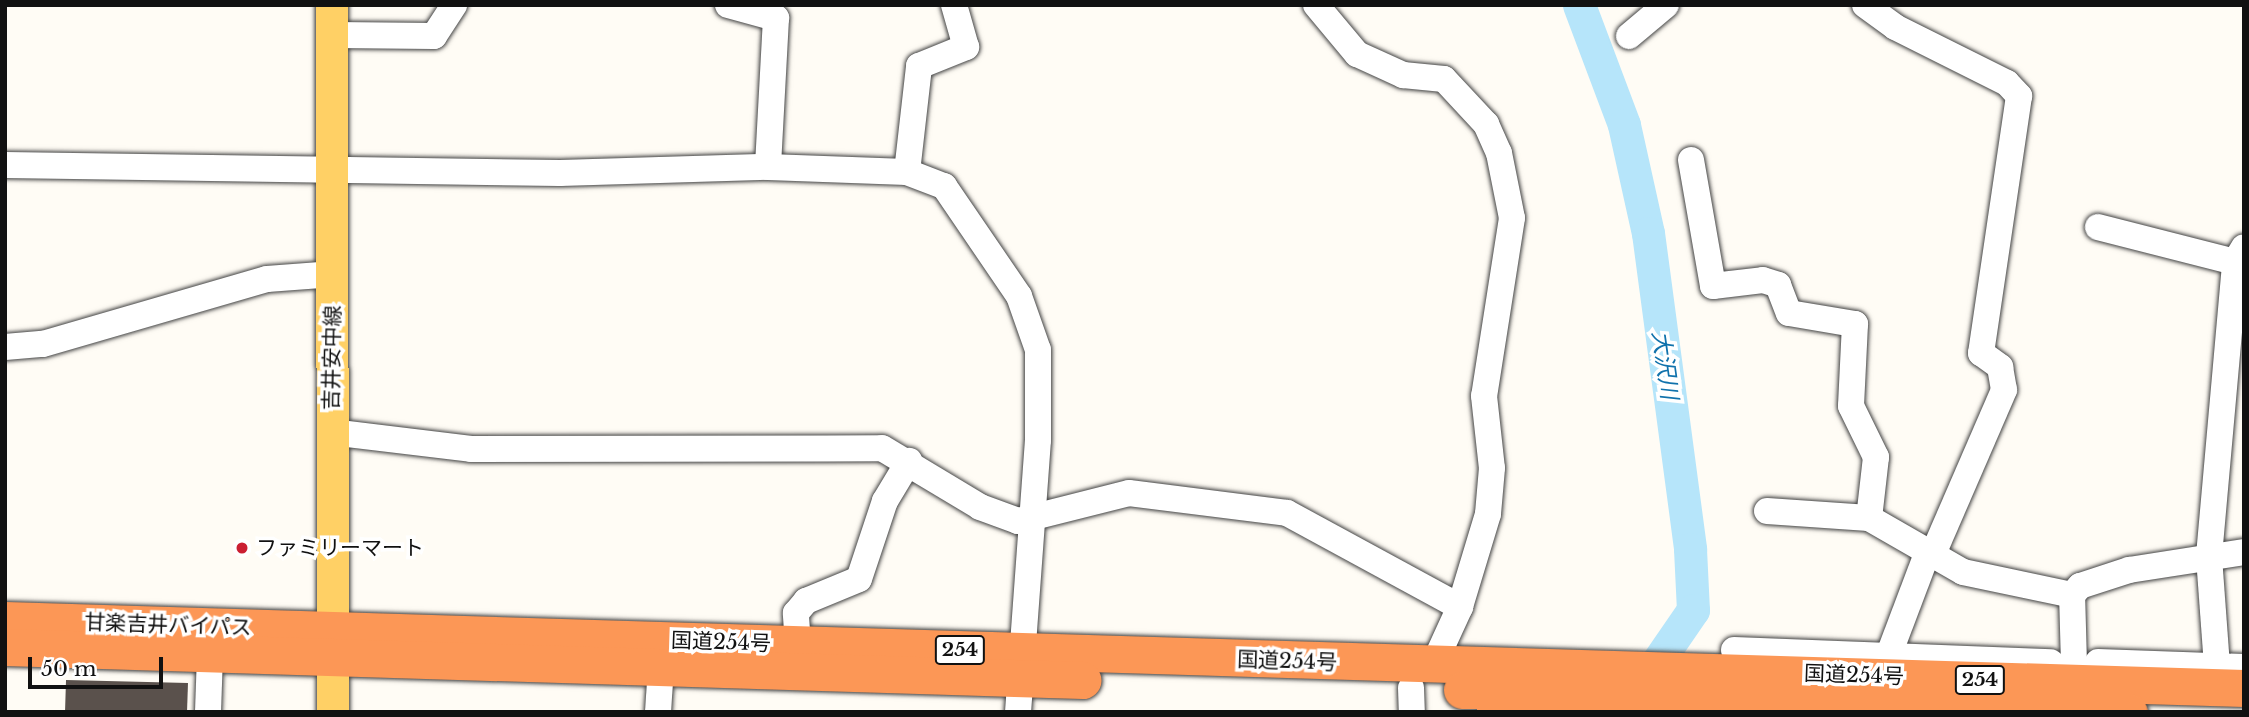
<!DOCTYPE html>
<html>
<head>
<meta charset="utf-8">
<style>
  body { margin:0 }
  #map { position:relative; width:2249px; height:717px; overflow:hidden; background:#fffcf5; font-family:"Libre Baskerville","Noto Sans JP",serif }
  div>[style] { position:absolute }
  .river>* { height:33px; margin:-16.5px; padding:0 16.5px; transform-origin:16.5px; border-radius:16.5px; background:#b6e5fa }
  .building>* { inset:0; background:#5a514c }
  .roads { filter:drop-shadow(0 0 2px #444) drop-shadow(0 0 2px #444) }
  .minor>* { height:26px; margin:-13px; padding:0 13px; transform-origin:13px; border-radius:13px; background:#fff }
  .major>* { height:32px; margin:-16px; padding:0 16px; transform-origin:16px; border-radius:16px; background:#ffd065 }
  .highway>* { height:37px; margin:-18.5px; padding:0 18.5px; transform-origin:18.5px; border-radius:18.5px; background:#fc9756 }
  .dots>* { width:19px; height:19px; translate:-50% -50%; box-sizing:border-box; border:4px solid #fff; border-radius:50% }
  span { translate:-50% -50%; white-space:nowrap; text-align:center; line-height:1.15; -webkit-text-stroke:7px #fff; paint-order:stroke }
  .shield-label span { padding:2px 5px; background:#fff; border:2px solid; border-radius:5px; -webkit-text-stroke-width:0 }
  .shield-label { font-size:19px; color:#111; font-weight:700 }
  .street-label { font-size:21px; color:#111 }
  .poi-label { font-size:21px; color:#111 }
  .left { translate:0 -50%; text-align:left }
  .water-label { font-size:23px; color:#1072ac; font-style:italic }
  .frame { position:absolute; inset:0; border:7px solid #111; pointer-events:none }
  .scale { position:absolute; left:28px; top:657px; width:135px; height:32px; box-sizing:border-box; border:4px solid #111; border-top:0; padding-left:9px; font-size:21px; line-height:24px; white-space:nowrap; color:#111; -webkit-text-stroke:5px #fff; paint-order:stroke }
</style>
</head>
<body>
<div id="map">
  <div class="river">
    <div style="left:1579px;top:5px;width:128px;rotate:69.4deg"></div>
    <div style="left:1624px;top:125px;width:111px;rotate:77.5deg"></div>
    <div style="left:1648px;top:233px;width:319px;rotate:82.4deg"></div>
    <div style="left:1690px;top:549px;width:61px;rotate:87.2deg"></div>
    <div style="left:1693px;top:610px;width:93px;rotate:124.5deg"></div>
  </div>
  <div class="building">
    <div style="clip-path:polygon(66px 680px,188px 683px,187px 712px,65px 712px)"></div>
  </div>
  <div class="roads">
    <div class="minor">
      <div style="left:728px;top:5px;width:50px;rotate:15.2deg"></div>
      <div style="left:776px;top:18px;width:149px;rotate:93.1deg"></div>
      <div style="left:1316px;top:5px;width:64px;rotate:50.1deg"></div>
      <div style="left:1357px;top:54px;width:51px;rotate:24.5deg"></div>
      <div style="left:1403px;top:75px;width:41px;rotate:5.6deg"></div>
      <div style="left:1444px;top:79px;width:62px;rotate:47deg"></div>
      <div style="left:1486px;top:124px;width:32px;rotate:66deg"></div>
      <div style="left:1499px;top:153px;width:66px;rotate:78.7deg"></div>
      <div style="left:1512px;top:218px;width:180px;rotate:98.9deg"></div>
      <div style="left:1484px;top:396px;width:72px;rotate:83.7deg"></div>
      <div style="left:1492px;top:468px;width:46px;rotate:95deg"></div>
      <div style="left:1488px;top:514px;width:97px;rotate:106.8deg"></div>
      <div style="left:1460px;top:607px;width:65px;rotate:114.6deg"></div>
      <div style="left:1865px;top:5px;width:37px;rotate:36deg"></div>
      <div style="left:1895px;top:27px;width:125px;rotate:26.6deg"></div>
      <div style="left:2007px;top:83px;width:18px;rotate:47deg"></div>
      <div style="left:2019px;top:96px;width:260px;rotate:98.4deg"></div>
      <div style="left:1981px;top:353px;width:24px;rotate:36deg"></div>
      <div style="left:2000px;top:367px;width:23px;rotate:80deg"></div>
      <div style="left:2004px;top:390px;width:179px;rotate:113.4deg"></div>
      <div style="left:335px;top:35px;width:99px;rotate:0.6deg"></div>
      <div style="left:434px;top:36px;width:37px;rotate:-57deg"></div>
      <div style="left:1629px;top:36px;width:48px;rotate:-40deg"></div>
      <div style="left:1691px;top:160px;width:128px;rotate:80.1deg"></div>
      <div style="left:1713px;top:286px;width:50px;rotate:-6.8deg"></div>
      <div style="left:1763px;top:280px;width:16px;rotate:18deg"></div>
      <div style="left:1778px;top:285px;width:30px;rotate:69deg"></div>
      <div style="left:1789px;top:313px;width:67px;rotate:9.5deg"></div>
      <div style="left:1855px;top:324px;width:82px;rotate:92.8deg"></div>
      <div style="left:1851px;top:406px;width:57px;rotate:63.9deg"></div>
      <div style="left:1876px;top:457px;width:61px;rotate:96.5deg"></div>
      <div style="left:5px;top:165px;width:555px;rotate:0.83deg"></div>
      <div style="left:560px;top:173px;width:208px;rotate:-1.7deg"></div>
      <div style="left:768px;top:167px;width:139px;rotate:2.1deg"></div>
      <div style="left:907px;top:172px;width:40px;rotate:21deg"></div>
      <div style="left:944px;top:186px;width:133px;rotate:55.7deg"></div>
      <div style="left:1019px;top:296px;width:57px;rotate:70.6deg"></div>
      <div style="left:1038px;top:350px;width:90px;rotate:90deg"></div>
      <div style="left:1038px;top:440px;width:273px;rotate:94.2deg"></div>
      <div style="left:907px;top:172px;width:107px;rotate:-83.5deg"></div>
      <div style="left:919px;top:66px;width:51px;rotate:-22deg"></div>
      <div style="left:966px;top:47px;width:44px;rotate:-105.9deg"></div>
      <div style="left:2098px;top:227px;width:141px;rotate:14.3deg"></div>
      <div style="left:5px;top:347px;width:38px;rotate:-5deg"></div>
      <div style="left:43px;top:344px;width:233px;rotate:-16.2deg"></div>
      <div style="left:267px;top:279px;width:67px;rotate:-4.3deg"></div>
      <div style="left:331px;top:432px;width:141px;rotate:6.9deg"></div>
      <div style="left:471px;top:449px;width:411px;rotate:-0.1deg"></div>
      <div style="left:882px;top:448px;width:114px;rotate:31deg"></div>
      <div style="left:980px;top:507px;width:40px;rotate:20.2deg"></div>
      <div style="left:1018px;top:521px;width:114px;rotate:-14.2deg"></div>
      <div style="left:1129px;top:493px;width:159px;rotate:7.2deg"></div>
      <div style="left:1287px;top:513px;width:197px;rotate:28.5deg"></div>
      <div style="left:1767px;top:511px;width:102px;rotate:3.9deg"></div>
      <div style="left:1869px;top:518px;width:108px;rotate:29.9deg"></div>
      <div style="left:1963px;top:572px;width:111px;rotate:11.9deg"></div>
      <div style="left:798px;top:645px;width:32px;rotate:-94deg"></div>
      <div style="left:796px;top:613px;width:16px;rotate:-50deg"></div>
      <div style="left:806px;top:601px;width:57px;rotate:-22.5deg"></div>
      <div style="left:859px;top:579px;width:82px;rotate:-71.6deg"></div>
      <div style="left:885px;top:501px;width:47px;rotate:-59deg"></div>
      <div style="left:1734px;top:650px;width:317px;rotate:2.2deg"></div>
      <div style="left:1888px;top:657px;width:113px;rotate:-69.3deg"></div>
      <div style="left:2098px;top:662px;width:146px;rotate:2deg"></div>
      <div style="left:2217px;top:666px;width:110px;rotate:-94.2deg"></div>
      <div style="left:2209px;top:556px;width:295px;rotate:-84.9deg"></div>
      <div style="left:2235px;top:262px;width:17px;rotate:-59deg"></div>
      <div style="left:1411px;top:688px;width:24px;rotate:88deg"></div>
      <div style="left:2075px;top:700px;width:105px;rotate:-91.6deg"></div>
      <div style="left:2072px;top:595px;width:12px;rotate:-48deg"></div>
      <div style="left:2080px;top:586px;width:52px;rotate:-18.1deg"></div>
      <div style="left:2129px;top:570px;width:116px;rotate:-8.9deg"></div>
      <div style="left:208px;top:712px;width:58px;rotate:-88deg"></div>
      <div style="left:658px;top:712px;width:45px;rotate:-86.2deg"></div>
    </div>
    <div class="major">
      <div style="left:332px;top:5px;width:707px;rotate:89.92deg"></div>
    </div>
    <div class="highway">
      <div style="left:5px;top:620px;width:2240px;rotate:1.74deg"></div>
      <div style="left:5px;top:647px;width:1078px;rotate:1.76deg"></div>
      <div style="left:1462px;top:690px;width:667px;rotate:1.89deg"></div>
    </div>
  </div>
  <div class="dots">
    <div style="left:242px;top:548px;background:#cb1f32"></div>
  </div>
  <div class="shield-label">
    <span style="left:960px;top:650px">254</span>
    <span style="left:1980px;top:680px">254</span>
  </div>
  <div class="street-label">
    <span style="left:332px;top:358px;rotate:-89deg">吉井安中線</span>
    <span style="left:168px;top:625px;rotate:2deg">甘楽吉井バイパス</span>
    <span style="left:721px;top:642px;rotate:2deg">国道254号</span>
    <span style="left:1287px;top:661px;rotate:2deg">国道254号</span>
    <span style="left:1854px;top:675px;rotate:2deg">国道254号</span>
  </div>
  <div class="poi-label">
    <span class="left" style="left:256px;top:548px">ファミリーマート</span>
  </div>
  <div class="water-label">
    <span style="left:1665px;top:365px;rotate:82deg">大沢川</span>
  </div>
  <div class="frame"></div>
  <div class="scale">50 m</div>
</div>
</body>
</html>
